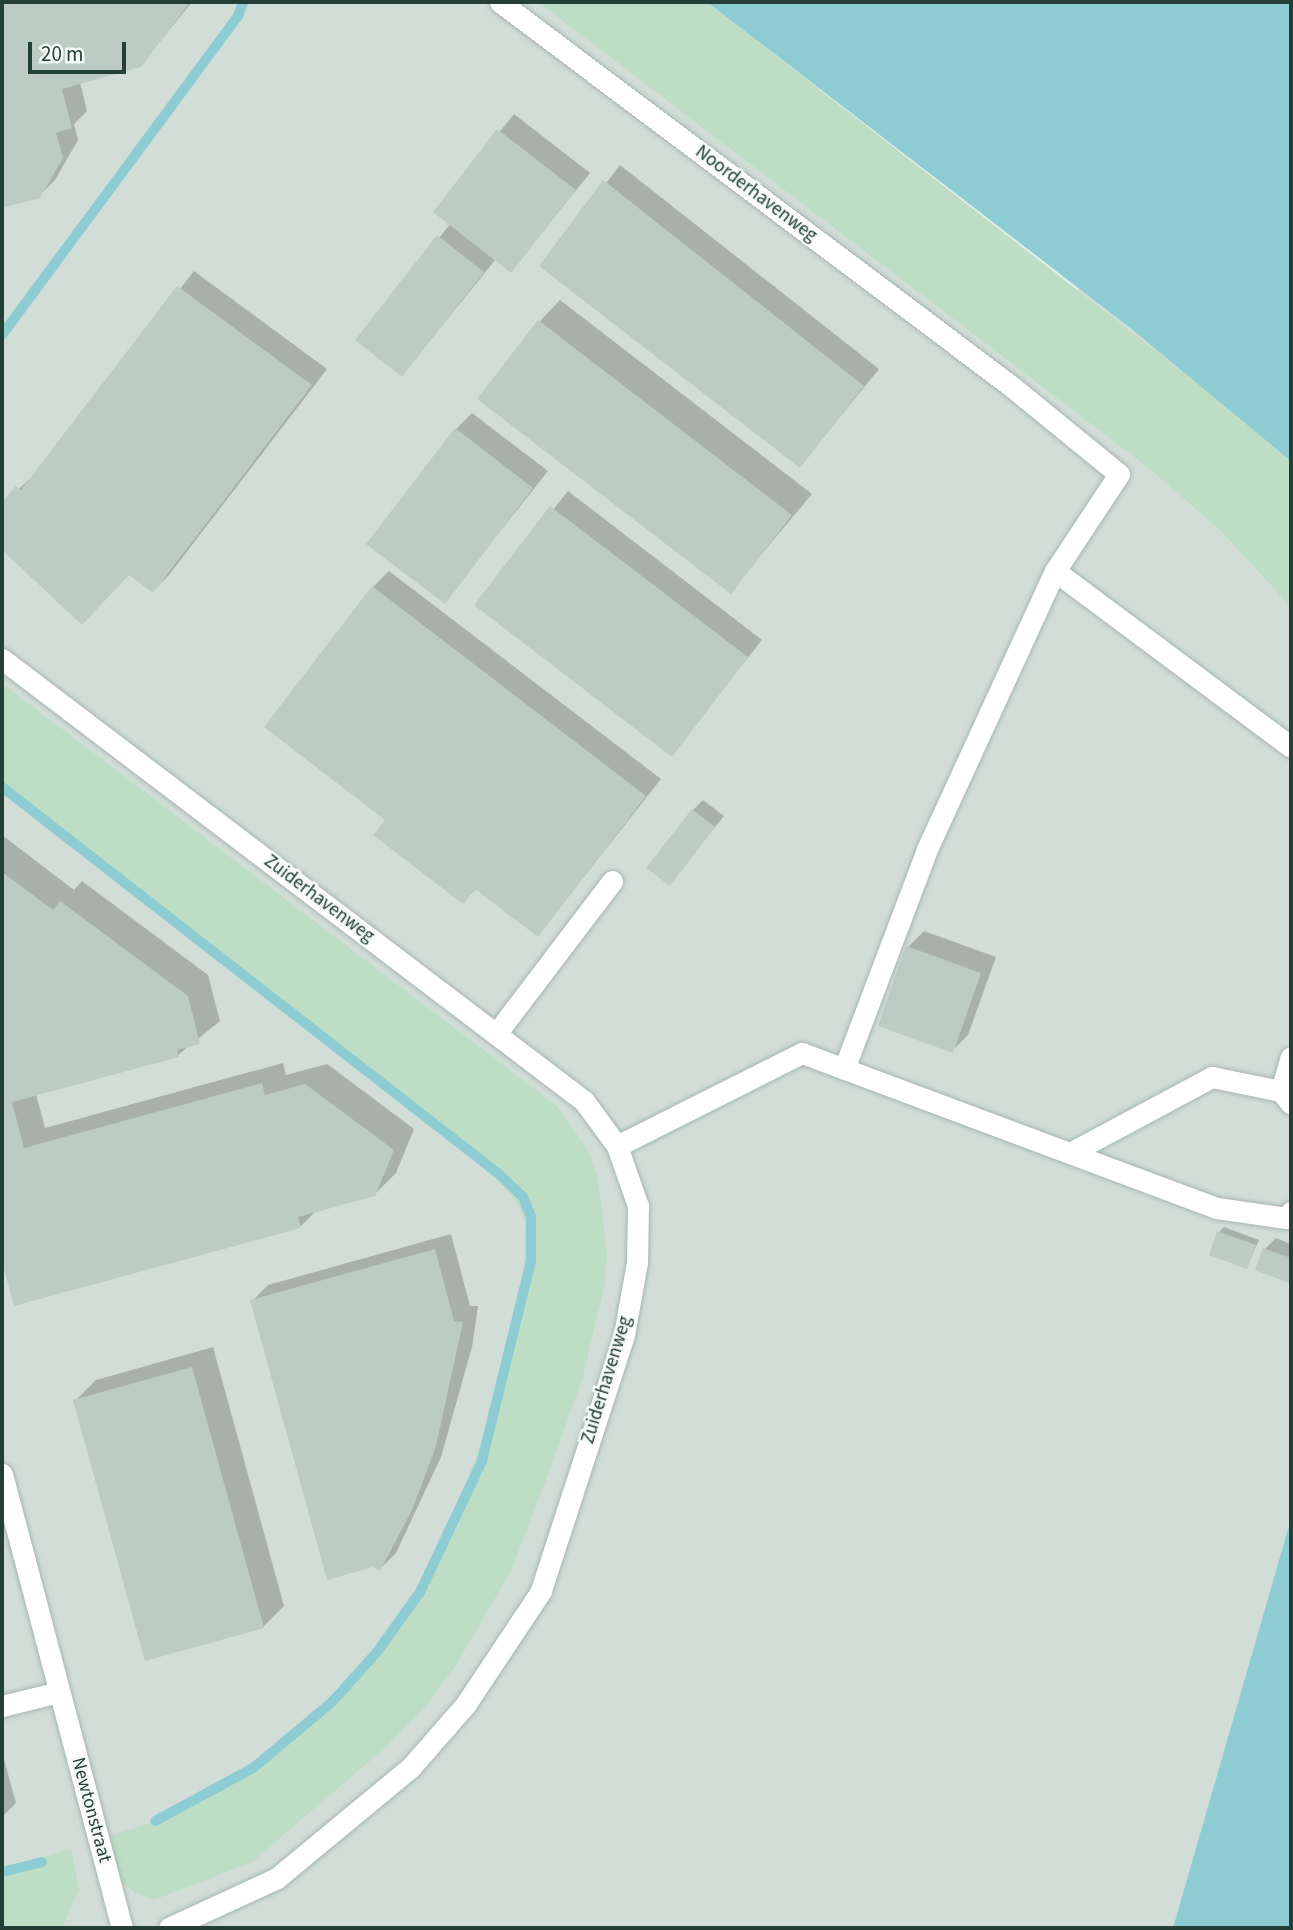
<!DOCTYPE html>
<html>
<head>
<meta charset="utf-8">
<style>
  body { margin:0 }
  #map { position:relative; width:1293px; height:1930px; overflow:hidden; background:#e4eee9; font-family:"Source Sans 3",sans-serif }
  div>[style] { position:absolute }
  .built>* { inset:0; background:#d2ddd8 }
  .green>* { inset:0; background:#bddec4 }
  .water>* { inset:0; background:#8dccd2 }
  .shadow>* { inset:0; background:#0003 }
  .stream>* { height:10px; margin:-5px; padding:0 5px; transform-origin:5px; border-radius:5px; background:#8dccd2 }
  .building>* { inset:0; background:#bccbc4 }
  .roads { filter:drop-shadow(0 0 2px #a6b6b0) drop-shadow(0 0 2px #a6b6b0) }
  .minor>* { height:21px; margin:-10.5px; padding:0 10.5px; transform-origin:10.5px; border-radius:10.5px; background:#fff }
  span { translate:-50% -50%; white-space:nowrap; text-align:center; line-height:1.15; -webkit-text-stroke:5px #f5faf7; paint-order:stroke }
  .street-label { font-size:19px; color:#233f36 }
  .frame { position:absolute; inset:0; border:4px solid #233f36; pointer-events:none }
  .scale { position:absolute; left:28px; top:42px; width:98px; height:32px; box-sizing:border-box; border:4px solid #233f36; border-top:0; padding-left:9px; font-size:21px; line-height:24px; white-space:nowrap; color:#233f36; -webkit-text-stroke:5px #f5faf7; paint-order:stroke }
</style>
</head>
<body>
<div id="map">
  <div class="built">
    <div style="clip-path:polygon(2px 2px,613px 2px,1060px 316px,1106px 244px,1291px 380px,1291px 1608px,1206px 1928px,2px 1928px)"></div>
  </div>
  <div class="green">
    <div style="clip-path:polygon(538px 2px,707px 2px,1252px 426px,1291px 461px,1291px 607px,1221px 531px,1150px 469px)"></div>
    <div style="clip-path:polygon(2px 683px,557px 1106px,588px 1150px,598px 1179px,607px 1252px,605px 1283px,582px 1380px,546px 1480px,511px 1571px,456px 1665px,425px 1707px,386px 1747px,252px 1862px,154px 1900px,135px 1893px,114px 1876px,103px 1838px,151px 1823px,196px 1801px,298px 1731px,341px 1692px,394px 1633px,436px 1567px,498px 1396px,524px 1269px,525px 1224px,520px 1207px,504px 1187px,447px 1136px,2px 789px)"></div>
    <div style="clip-path:polygon(71px 1848px,79px 1889px,62px 1928px,2px 1928px,2px 1870px)"></div>
  </div>
  <div class="water">
    <div style="clip-path:polygon(707px 2px,1291px 2px,1291px 461px,1129px 327px)"></div>
    <div style="clip-path:polygon(1291px 1519px,1291px 1928px,1173px 1928px)"></div>
  </div>
  <div class="shadow">
    <div style="clip-path:polygon(2px 2px,192px 2px,140px 66px,80px 82px,87px 111px,74px 124px,78px 140px,55px 180px,39px 196px,2px 206px)"></div>
    <div style="clip-path:polygon(514px 114px,590px 173px,511px 271px,496px 259px,402px 375px,357px 340px,451px 223px,435px 211px)"></div>
    <div style="clip-path:polygon(620px 165px,879px 369px,800px 466px,542px 265px)"></div>
    <div style="clip-path:polygon(194px 271px,327px 369px,169px 575px,153px 591px,130px 573px,82px 623px,2px 547px,2px 505px,36px 473px)"></div>
    <div style="clip-path:polygon(560px 300px,812px 494px,730px 592px,540px 321px)"></div>
    <div style="clip-path:polygon(472px 413px,548px 471px,444px 602px,456px 429px)"></div>
    <div style="clip-path:polygon(568px 491px,762px 640px,671px 754px,476px 605px)"></div>
    <div style="clip-path:polygon(389px 571px,661px 779px,538px 935px,477px 888px,463px 902px,388px 820px,373px 587px)"></div>
    <div style="clip-path:polygon(703px 800px,724px 816px,670px 883px,693px 810px)"></div>
    <div style="clip-path:polygon(2px 835px,74px 890px,82px 881px,208px 975px,220px 1021px,178px 1055px,36px 1094px,45px 1128px,283px 1063px,286px 1075px,327px 1064px,414px 1129px,396px 1173px,374px 1195px,317px 1210px,300px 1227px,15px 1304px,2px 1254px)"></div>
    <div style="clip-path:polygon(924px 931px,996px 957px,968px 1035px,952px 1051px,908px 947px)"></div>
    <div style="clip-path:polygon(1224px 1227px,1259px 1240px,1247px 1266px,1219px 1232px)"></div>
    <div style="clip-path:polygon(451px 1234px,470px 1306px,478px 1306px,472px 1347px,441px 1457px,396px 1553px,380px 1569px,373px 1566px,252px 1301px,268px 1285px)"></div>
    <div style="clip-path:polygon(1276px 1238px,1291px 1244px,1291px 1282px,1257px 1269px,1265px 1249px)"></div>
    <div style="clip-path:polygon(213px 1347px,284px 1606px,263px 1627px,75px 1401px,96px 1380px)"></div>
    <div style="clip-path:polygon(2px 1752px,16px 1803px,2px 1817px)"></div>
  </div>
  <div class="stream">
    <div style="left:2px;top:335px;width:397px;rotate:-53.5deg"></div>
    <div style="left:238px;top:16px;width:15px;rotate:-70deg"></div>
    <div style="left:2px;top:787px;width:630px;rotate:37.91deg"></div>
    <div style="left:499px;top:1174px;width:33px;rotate:44deg"></div>
    <div style="left:523px;top:1197px;width:22px;rotate:68deg"></div>
    <div style="left:531px;top:1217px;width:44px;rotate:90deg"></div>
    <div style="left:531px;top:1261px;width:206px;rotate:103.8deg"></div>
    <div style="left:482px;top:1461px;width:145px;rotate:115.3deg"></div>
    <div style="left:420px;top:1592px;width:74px;rotate:125.6deg"></div>
    <div style="left:377px;top:1652px;width:67px;rotate:132deg"></div>
    <div style="left:332px;top:1702px;width:103px;rotate:140.1deg"></div>
    <div style="left:253px;top:1768px;width:111px;rotate:151.6deg"></div>
    <div style="left:2px;top:1872px;width:41px;rotate:-14deg"></div>
  </div>
  <div class="building">
    <div style="clip-path:polygon(2px 2px,190px 2px,141px 67px,62px 89px,72px 128px,56px 133px,63px 158px,40px 198px,2px 208px)"></div>
    <div style="clip-path:polygon(497px 129px,576px 190px,511px 273px,433px 212px)"></div>
    <div style="clip-path:polygon(603px 180px,864px 386px,800px 468px,539px 266px)"></div>
    <div style="clip-path:polygon(437px 235px,484px 272px,402px 377px,355px 340px)"></div>
    <div style="clip-path:polygon(177px 286px,312px 385px,153px 593px,129px 575px,82px 625px,2px 550px,2px 502px,16px 486px,21px 490px)"></div>
    <div style="clip-path:polygon(538px 320px,792px 515px,731px 594px,477px 399px)"></div>
    <div style="clip-path:polygon(455px 428px,533px 488px,445px 604px,366px 544px)"></div>
    <div style="clip-path:polygon(550px 506px,748px 657px,672px 757px,474px 605px)"></div>
    <div style="clip-path:polygon(372px 586px,646px 796px,538px 937px,475px 889px,463px 904px,373px 835px,385px 820px,264px 727px)"></div>
    <div style="clip-path:polygon(692px 809px,715px 827px,670px 886px,646px 868px)"></div>
    <div style="clip-path:polygon(2px 872px,53px 910px,60px 901px,188px 996px,200px 1044px,177px 1050px,179px 1057px,12px 1102px,24px 1148px,262px 1083px,265px 1095px,305px 1084px,394px 1150px,375px 1196px,298px 1217px,301px 1228px,14px 1306px,2px 1261px)"></div>
    <div style="clip-path:polygon(906px 946px,981px 973px,953px 1053px,878px 1026px)"></div>
    <div style="clip-path:polygon(1217px 1231px,1256px 1245px,1247px 1269px,1209px 1255px)"></div>
    <div style="clip-path:polygon(1263px 1248px,1291px 1258px,1291px 1284px,1255px 1270px)"></div>
    <div style="clip-path:polygon(435px 1249px,454px 1321px,463px 1322px,436px 1446px,413px 1508px,380px 1571px,373px 1567px,327px 1580px,250px 1300px)"></div>
    <div style="clip-path:polygon(192px 1367px,264px 1628px,145px 1661px,73px 1400px)"></div>
  </div>
  <div class="roads">
    <div class="minor">
      <div style="left:500px;top:2px;width:639px;rotate:36.92deg"></div>
      <div style="left:1011px;top:386px;width:139px;rotate:39.2deg"></div>
      <div style="left:1119px;top:474px;width:116px;rotate:123.4deg"></div>
      <div style="left:1055px;top:571px;width:294px;rotate:36.7deg"></div>
      <div style="left:2px;top:659px;width:731px;rotate:37.21deg"></div>
      <div style="left:584px;top:1101px;width:56px;rotate:53.7deg"></div>
      <div style="left:617px;top:1146px;width:64px;rotate:70.7deg"></div>
      <div style="left:638px;top:1206px;width:56px;rotate:91deg"></div>
      <div style="left:637px;top:1262px;width:74px;rotate:100.1deg"></div>
      <div style="left:624px;top:1335px;width:269px;rotate:108deg"></div>
      <div style="left:541px;top:1591px;width:136px;rotate:123.6deg"></div>
      <div style="left:466px;top:1704px;width:84px;rotate:131.1deg"></div>
      <div style="left:411px;top:1767px;width:174px;rotate:140.4deg"></div>
      <div style="left:277px;top:1878px;width:119px;rotate:155.2deg"></div>
      <div style="left:496px;top:1034px;width:192px;rotate:-52.8deg"></div>
      <div style="left:844px;top:1069px;width:235px;rotate:-69.3deg"></div>
      <div style="left:927px;top:849px;width:306px;rotate:-65.3deg"></div>
      <div style="left:1281px;top:1091px;width:35px;rotate:-74deg"></div>
      <div style="left:617px;top:1146px;width:207px;rotate:-26.7deg"></div>
      <div style="left:802px;top:1053px;width:443px;rotate:20.5deg"></div>
      <div style="left:1217px;top:1208px;width:70px;rotate:8.2deg"></div>
      <div style="left:1286px;top:1218px;width:8px;rotate:-50deg"></div>
      <div style="left:1070px;top:1153px;width:161px;rotate:-28.2deg"></div>
      <div style="left:1212px;top:1077px;width:70px;rotate:11.5deg"></div>
      <div style="left:1281px;top:1091px;width:16px;rotate:52deg"></div>
      <div style="left:2px;top:1474px;width:470px;rotate:75.2deg"></div>
      <div style="left:2px;top:1706px;width:59px;rotate:-13.8deg"></div>
    </div>
  </div>
  <div class="street-label">
    <span style="left:756px;top:194px;rotate:37deg">Noorderhavenweg</span>
    <span style="left:319px;top:899px;rotate:37deg">Zuiderhavenweg</span>
    <span style="left:607px;top:1380px;rotate:-73deg">Zuiderhavenweg</span>
    <span style="left:91px;top:1810px;rotate:75deg">Newtonstraat</span>
  </div>
  <div class="frame"></div>
  <div class="scale">20 m</div>
</div>
</body>
</html>
